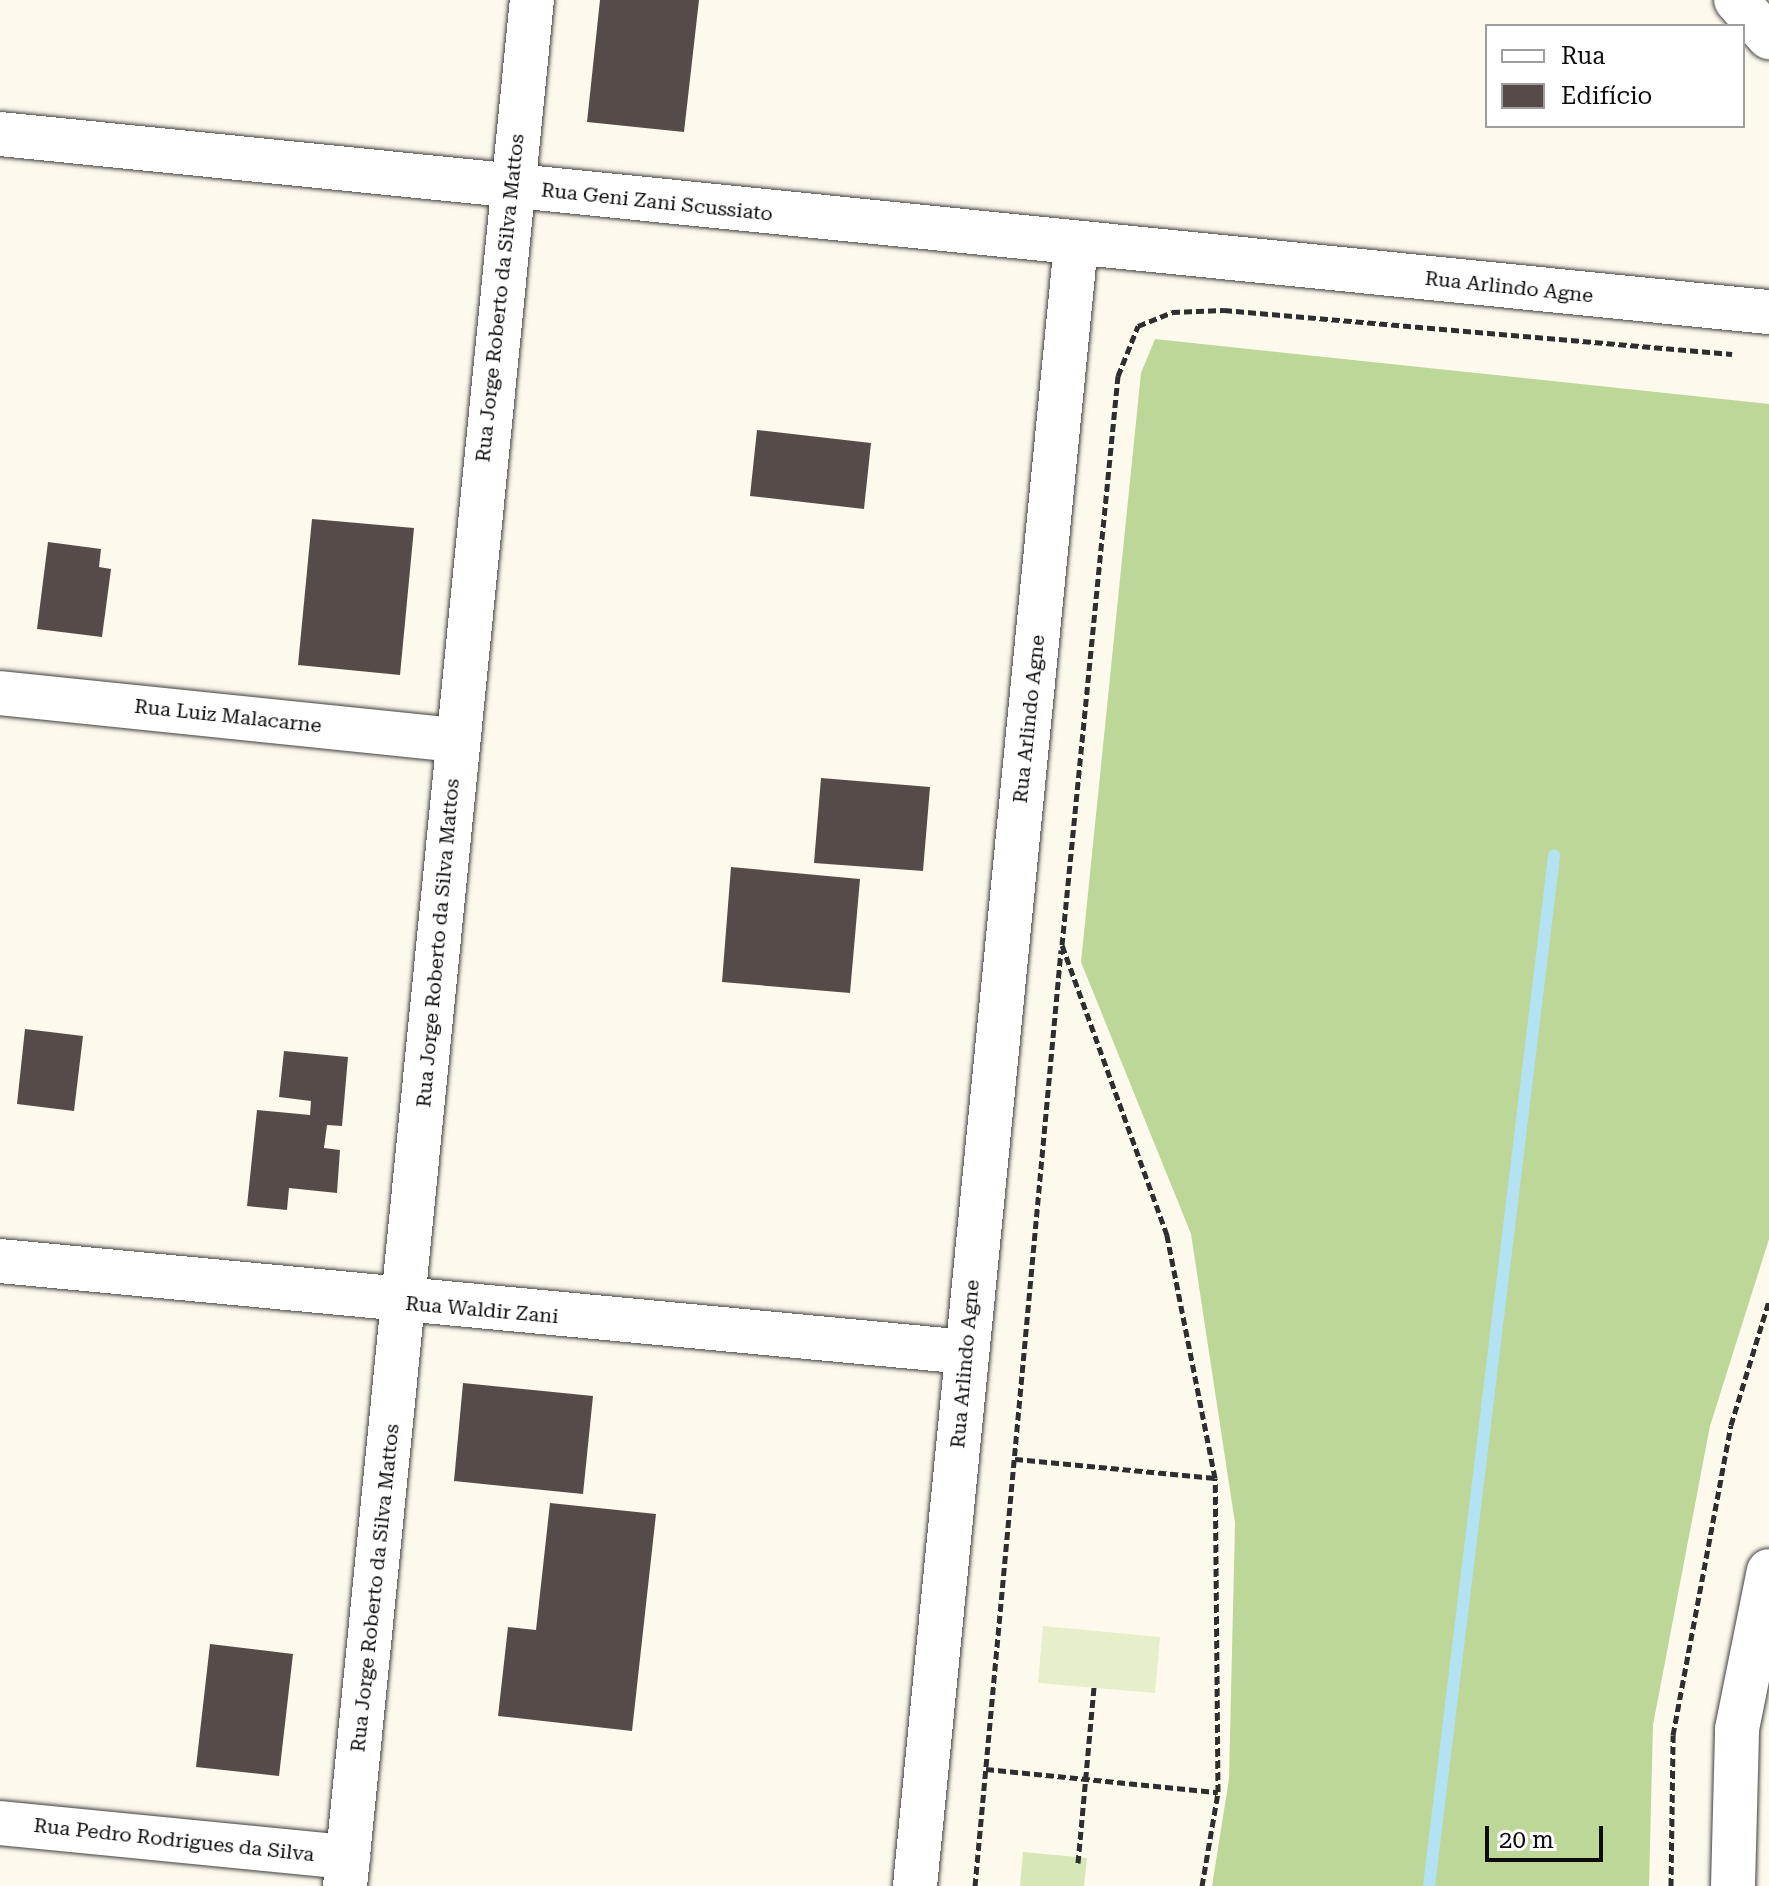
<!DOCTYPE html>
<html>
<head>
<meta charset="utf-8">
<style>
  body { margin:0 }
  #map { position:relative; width:1769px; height:1886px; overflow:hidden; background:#fef9ed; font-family:"Roboto Serif",serif }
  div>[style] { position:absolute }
  .green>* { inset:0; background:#d6e7b8 }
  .forest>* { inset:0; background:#bcd798 }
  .pitch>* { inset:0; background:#e6efc9 }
  .stream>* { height:12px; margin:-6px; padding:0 6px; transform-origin:6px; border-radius:6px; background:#b3e3f3 }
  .building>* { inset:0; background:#554c49 }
  .path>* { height:5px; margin-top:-2.5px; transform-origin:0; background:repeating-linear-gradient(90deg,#2e2e2e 0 8px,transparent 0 12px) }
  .roads { filter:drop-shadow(0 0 2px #3f3f3f) drop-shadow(0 0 2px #3f3f3f) }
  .minor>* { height:44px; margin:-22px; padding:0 22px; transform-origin:22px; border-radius:22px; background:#fff }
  span { translate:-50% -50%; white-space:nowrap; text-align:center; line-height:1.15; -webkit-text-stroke:8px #fff; paint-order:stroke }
  .street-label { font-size:20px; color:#0c0c0c }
  .legend { position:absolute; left:1485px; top:24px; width:260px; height:104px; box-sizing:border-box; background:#fff; border:2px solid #9e9e9e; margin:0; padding:10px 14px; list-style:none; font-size:24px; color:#0c0c0c }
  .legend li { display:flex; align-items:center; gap:16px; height:40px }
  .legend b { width:40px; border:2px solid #9e9e9e }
  .scale { position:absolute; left:1485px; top:1826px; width:118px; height:36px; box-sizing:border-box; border:4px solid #0c0c0c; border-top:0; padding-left:10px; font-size:24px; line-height:28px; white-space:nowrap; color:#0c0c0c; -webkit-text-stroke:6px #fff; paint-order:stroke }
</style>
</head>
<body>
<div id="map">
  <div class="green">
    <div style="clip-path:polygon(1023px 1852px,1087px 1858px,1084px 1886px,1020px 1886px)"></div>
  </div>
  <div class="forest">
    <div style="clip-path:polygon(1155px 339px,1769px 404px,1769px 1239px,1710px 1426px,1653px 1725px,1649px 1886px,1212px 1886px,1229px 1779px,1235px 1523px,1191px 1234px,1081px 962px,1141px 373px)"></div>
  </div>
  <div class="pitch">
    <div style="clip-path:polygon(1043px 1626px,1160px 1637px,1155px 1693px,1038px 1683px)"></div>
  </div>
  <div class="stream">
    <div style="left:1429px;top:1886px;width:1038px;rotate:-83.08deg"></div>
  </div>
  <div class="building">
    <div style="clip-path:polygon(600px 0,699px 0,684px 132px,587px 122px)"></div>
    <div style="clip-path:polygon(757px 430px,871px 443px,864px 509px,750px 496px)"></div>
    <div style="clip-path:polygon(312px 519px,414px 528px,400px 675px,298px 665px)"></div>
    <div style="clip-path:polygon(48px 542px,101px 549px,99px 567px,111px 569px,102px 637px,37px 629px)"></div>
    <div style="clip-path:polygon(821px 778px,930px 787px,923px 871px,814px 863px)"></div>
    <div style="clip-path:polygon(731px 867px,860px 879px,850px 993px,722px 982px)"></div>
    <div style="clip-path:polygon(25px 1029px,83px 1036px,74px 1111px,17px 1104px)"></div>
    <div style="clip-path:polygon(284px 1051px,348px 1057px,342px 1126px,327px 1125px,324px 1148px,340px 1150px,337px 1193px,289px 1188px,287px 1210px,247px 1206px,257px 1110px,310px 1115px,311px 1101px,279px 1097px)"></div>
    <div style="clip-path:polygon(463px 1383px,593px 1396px,583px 1494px,454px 1481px)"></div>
    <div style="clip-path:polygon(550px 1503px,656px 1514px,632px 1731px,498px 1716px,508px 1627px,536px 1630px)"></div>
    <div style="clip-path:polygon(210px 1644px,293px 1654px,279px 1776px,196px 1767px)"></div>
  </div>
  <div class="path">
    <div style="left:1015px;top:1459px;width:201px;rotate:5.4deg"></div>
    <div style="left:986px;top:1769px;width:233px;rotate:5.7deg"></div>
    <div style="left:1078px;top:1863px;width:177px;rotate:-84.8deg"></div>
    <div style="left:975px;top:1886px;width:940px;rotate:-84.75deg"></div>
    <div style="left:1202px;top:1886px;width:95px;rotate:-80.3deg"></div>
    <div style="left:1218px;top:1792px;width:314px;rotate:-90.5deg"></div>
    <div style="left:1215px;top:1478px;width:248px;rotate:-101.2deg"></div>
    <div style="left:1167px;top:1235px;width:308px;rotate:-109.9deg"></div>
    <div style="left:1062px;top:945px;width:572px;rotate:-84.38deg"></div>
    <div style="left:1118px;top:376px;width:54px;rotate:-68.2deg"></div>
    <div style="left:1138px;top:326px;width:37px;rotate:-22deg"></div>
    <div style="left:1172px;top:312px;width:52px;rotate:-2.2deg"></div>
    <div style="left:1224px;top:310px;width:510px;rotate:4.95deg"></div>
    <div style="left:1671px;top:1886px;width:151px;rotate:-89.2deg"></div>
    <div style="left:1673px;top:1735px;width:315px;rotate:-79.4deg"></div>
    <div style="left:1731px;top:1425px;width:130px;rotate:-73deg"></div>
  </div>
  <div class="roads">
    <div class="minor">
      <div style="left:1736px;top:0;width:50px;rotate:48.3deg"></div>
      <div style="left:0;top:134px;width:1778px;rotate:5.75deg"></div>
      <div style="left:0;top:693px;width:459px;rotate:5.9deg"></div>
      <div style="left:0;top:1261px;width:970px;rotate:5.38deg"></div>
      <div style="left:0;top:1823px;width:350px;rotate:5.6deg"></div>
      <div style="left:345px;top:1886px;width:1895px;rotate:-84.34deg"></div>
      <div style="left:915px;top:1886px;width:1649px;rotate:-84.4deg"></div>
      <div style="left:1733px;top:1886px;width:157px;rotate:-88.5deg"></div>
      <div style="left:1737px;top:1729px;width:161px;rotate:-78.6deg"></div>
    </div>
  </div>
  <div class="street-label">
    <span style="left:657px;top:202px;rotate:6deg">Rua Geni Zani Scussiato</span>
    <span style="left:1509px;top:287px;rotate:6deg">Rua Arlindo Agne</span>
    <span style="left:500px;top:298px;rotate:-84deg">Rua Jorge Roberto da Silva Mattos</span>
    <span style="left:228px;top:716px;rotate:6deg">Rua Luiz Malacarne</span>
    <span style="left:1029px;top:719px;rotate:-84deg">Rua Arlindo Agne</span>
    <span style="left:438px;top:943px;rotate:-85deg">Rua Jorge Roberto da Silva Mattos</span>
    <span style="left:482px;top:1310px;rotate:5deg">Rua Waldir Zani</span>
    <span style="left:965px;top:1364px;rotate:-85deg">Rua Arlindo Agne</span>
    <span style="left:375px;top:1588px;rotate:-84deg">Rua Jorge Roberto da Silva Mattos</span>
    <span style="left:174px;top:1840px;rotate:6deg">Rua Pedro Rodrigues da Silva</span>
  </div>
  <ul class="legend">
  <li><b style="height:10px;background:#fff"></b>Rua</li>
  <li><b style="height:22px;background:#554c49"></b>Edifício</li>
  </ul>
  <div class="scale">20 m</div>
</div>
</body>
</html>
